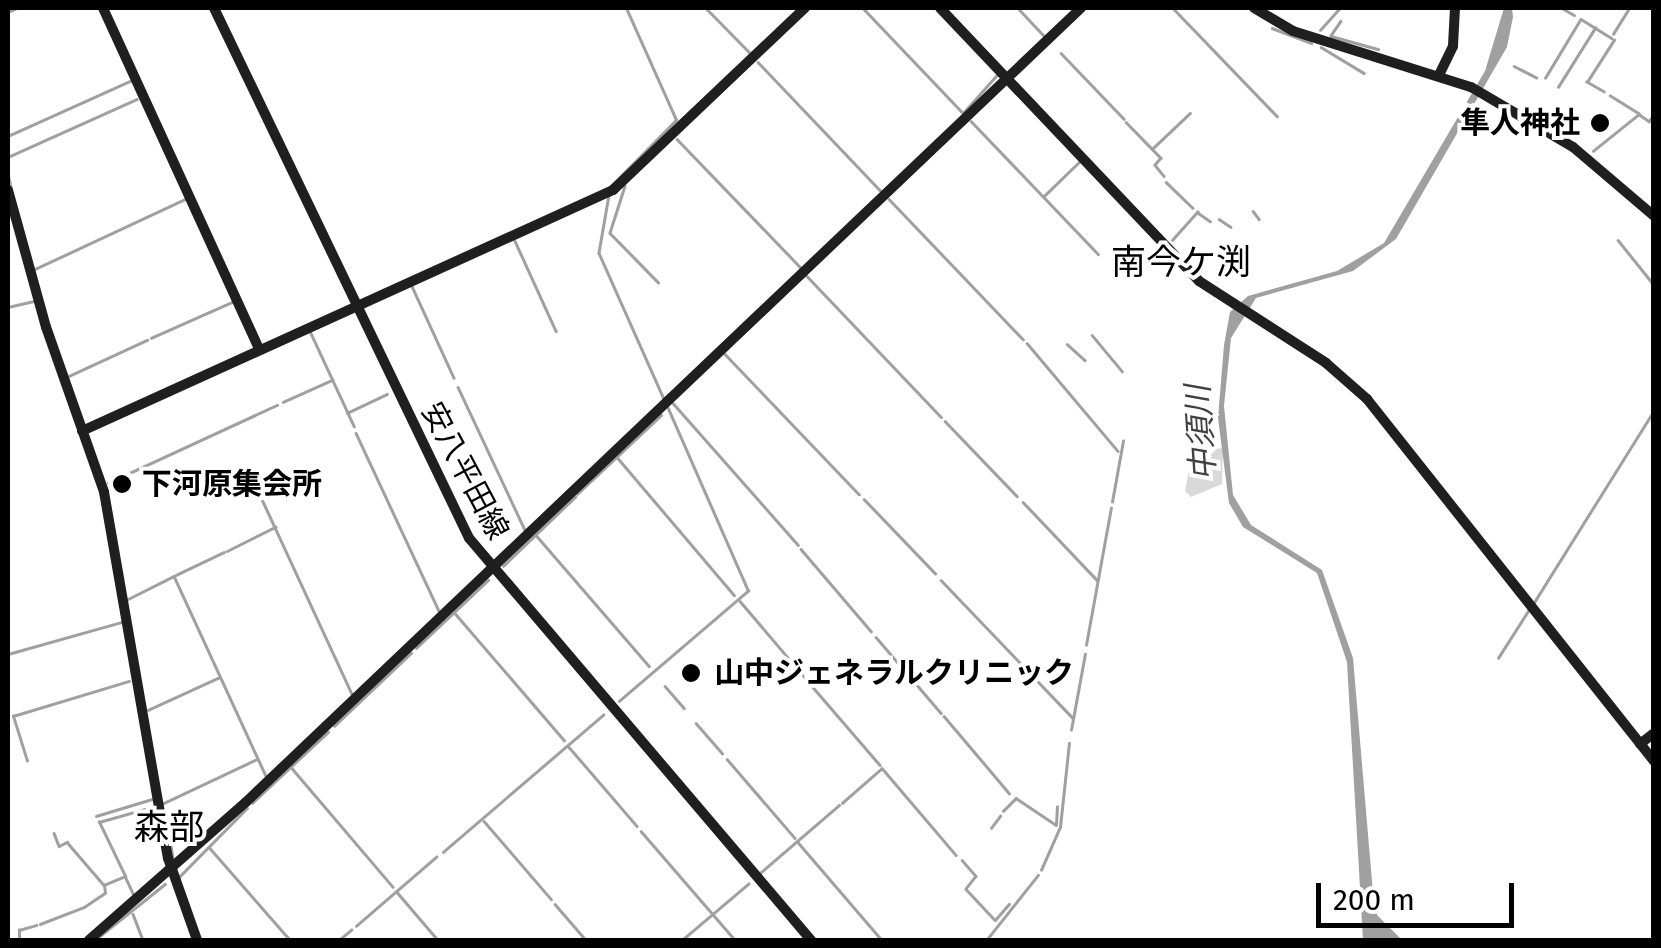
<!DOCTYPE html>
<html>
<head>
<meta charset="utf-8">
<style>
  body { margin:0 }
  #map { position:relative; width:1661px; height:948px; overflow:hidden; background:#fff; font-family:"Fira Sans","Noto Sans JP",sans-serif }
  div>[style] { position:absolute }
  .green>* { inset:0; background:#d9d9d9 }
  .water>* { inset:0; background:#a0a0a0 }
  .stream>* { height:2.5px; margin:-1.25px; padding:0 1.25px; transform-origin:1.25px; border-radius:1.25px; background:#a0a0a0 }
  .secondary>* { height:10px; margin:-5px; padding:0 5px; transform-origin:5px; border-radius:5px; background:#1f1f1f }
  .dots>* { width:28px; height:28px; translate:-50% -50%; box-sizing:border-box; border:5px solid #fff; border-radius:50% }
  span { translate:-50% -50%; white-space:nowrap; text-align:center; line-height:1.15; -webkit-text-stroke:8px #fff; paint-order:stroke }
  .poi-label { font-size:30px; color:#000; font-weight:700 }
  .right { translate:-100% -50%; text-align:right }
  .left { translate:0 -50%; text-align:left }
  .street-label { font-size:30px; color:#000 }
  .water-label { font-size:32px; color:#414141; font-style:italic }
  .quarter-label { font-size:35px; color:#000 }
  .frame { position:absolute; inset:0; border:10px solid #000; pointer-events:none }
  .scale { position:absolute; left:1316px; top:883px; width:198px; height:45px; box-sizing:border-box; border:5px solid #000; border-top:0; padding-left:12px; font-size:30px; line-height:35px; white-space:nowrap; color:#000; -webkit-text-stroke:8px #fff; paint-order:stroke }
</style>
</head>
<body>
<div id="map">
  <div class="green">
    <div style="clip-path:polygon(1223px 448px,1222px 484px,1191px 497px,1185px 491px,1193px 450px)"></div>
  </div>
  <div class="water">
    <div style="clip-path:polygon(1504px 8px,1512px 8px,1513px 17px,1507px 47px,1396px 239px,1353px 271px,1256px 298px,1231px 338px,1224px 406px,1233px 495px,1251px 525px,1322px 570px,1353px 658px,1373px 893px,1377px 915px,1402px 940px,1363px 940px,1347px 662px,1317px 573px,1243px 527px,1229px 503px,1218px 418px,1224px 345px,1230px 312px,1248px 296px,1337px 271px,1384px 243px,1485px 71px)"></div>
  </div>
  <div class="stream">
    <div style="left:706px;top:8px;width:63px;rotate:45.6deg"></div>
    <div style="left:863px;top:8px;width:145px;rotate:46.4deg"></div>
    <div style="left:963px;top:113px;width:50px;rotate:-48.3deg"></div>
    <div style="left:1018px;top:8px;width:37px;rotate:47deg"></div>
    <div style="left:1173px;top:8px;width:150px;rotate:46.1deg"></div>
    <div style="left:1562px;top:8px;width:14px;rotate:30deg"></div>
    <div style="left:8px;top:12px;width:10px;rotate:-24deg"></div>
    <div style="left:1581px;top:19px;width:36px;rotate:32deg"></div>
    <div style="left:1341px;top:21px;width:18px;rotate:124deg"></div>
    <div style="left:1331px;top:36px;width:49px;rotate:15.5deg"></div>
    <div style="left:1272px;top:28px;width:42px;rotate:21deg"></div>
    <div style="left:1320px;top:30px;width:30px;rotate:-48deg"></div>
    <div style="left:1613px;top:34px;width:31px;rotate:-58deg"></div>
    <div style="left:1321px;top:47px;width:50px;rotate:31.2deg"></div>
    <div style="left:1061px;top:53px;width:91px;rotate:46.3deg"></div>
    <div style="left:758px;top:62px;width:177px;rotate:46.4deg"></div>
    <div style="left:1514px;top:66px;width:25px;rotate:27deg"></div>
    <div style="left:1545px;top:78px;width:68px;rotate:-58.9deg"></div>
    <div style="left:1558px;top:87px;width:70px;rotate:-57.9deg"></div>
    <div style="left:1604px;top:92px;width:20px;rotate:-150deg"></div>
    <div style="left:1587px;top:82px;width:50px;rotate:-57.3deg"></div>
    <div style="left:1640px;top:115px;width:11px;rotate:34deg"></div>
    <div style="left:1649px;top:121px;width:9px;rotate:-54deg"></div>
    <div style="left:971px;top:121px;width:184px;rotate:46.3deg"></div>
    <div style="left:1126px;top:122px;width:50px;rotate:45.8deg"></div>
    <div style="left:1161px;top:158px;width:9px;rotate:131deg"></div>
    <div style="left:1155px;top:165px;width:14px;rotate:51deg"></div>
    <div style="left:8px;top:136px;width:136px;rotate:-24.3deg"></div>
    <div style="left:677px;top:139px;width:179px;rotate:46.1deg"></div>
    <div style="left:1152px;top:149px;width:52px;rotate:-43.5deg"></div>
    <div style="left:1593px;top:151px;width:59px;rotate:-38.8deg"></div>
    <div style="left:1639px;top:114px;width:34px;rotate:-148deg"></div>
    <div style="left:8px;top:157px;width:141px;rotate:-24.2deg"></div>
    <div style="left:8px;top:174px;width:13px;rotate:77deg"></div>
    <div style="left:1166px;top:182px;width:37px;rotate:44deg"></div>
    <div style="left:625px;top:186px;width:49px;rotate:107.7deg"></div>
    <div style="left:610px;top:233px;width:69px;rotate:45.6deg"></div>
    <div style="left:610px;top:187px;width:94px;rotate:-45.4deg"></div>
    <div style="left:676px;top:120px;width:123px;rotate:-114.1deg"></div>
    <div style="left:609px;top:195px;width:59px;rotate:99.8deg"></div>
    <div style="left:599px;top:253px;width:158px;rotate:66deg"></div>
    <div style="left:1043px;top:197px;width:50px;rotate:-44.2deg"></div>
    <div style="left:889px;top:199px;width:194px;rotate:46.3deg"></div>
    <div style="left:1253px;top:211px;width:10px;rotate:53deg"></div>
    <div style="left:1219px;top:219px;width:14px;rotate:34deg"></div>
    <div style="left:1172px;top:240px;width:38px;rotate:-48deg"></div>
    <div style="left:1197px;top:212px;width:16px;rotate:35deg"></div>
    <div style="left:1618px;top:240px;width:58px;rotate:51.3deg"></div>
    <div style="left:515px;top:241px;width:99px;rotate:65.5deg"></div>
    <div style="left:35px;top:269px;width:166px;rotate:-25deg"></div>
    <div style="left:806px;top:275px;width:196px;rotate:46.4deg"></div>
    <div style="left:411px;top:284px;width:103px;rotate:65.4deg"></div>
    <div style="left:8px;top:307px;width:26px;rotate:-13deg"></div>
    <div style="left:310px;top:331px;width:105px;rotate:65.1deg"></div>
    <div style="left:1092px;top:335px;width:47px;rotate:50.2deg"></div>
    <div style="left:151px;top:338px;width:89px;rotate:-24deg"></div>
    <div style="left:1027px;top:343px;width:141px;rotate:49.9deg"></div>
    <div style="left:1067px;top:344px;width:24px;rotate:42deg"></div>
    <div style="left:725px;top:354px;width:194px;rotate:46.3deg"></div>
    <div style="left:69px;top:376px;width:86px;rotate:-24.8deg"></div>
    <div style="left:458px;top:387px;width:158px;rotate:64.9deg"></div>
    <div style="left:283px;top:402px;width:54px;rotate:-24.2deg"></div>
    <div style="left:673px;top:403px;width:189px;rotate:48.6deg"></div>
    <div style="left:347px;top:413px;width:44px;rotate:-25.4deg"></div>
    <div style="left:945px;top:421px;width:104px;rotate:46.2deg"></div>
    <div style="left:356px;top:433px;width:199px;rotate:65deg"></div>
    <div style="left:617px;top:457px;width:181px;rotate:49.7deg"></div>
    <div style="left:254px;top:482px;width:234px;rotate:65.2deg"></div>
    <div style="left:108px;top:483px;width:186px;rotate:-24.8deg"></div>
    <div style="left:577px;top:494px;width:115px;rotate:-43.2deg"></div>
    <div style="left:864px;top:499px;width:103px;rotate:46.2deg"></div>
    <div style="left:1023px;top:502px;width:108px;rotate:46.5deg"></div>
    <div style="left:1112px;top:502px;width:62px;rotate:-79.8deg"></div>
    <div style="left:536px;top:535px;width:173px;rotate:49.2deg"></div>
    <div style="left:801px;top:549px;width:108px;rotate:49.5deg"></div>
    <div style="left:227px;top:551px;width:54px;rotate:-26.6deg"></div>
    <div style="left:503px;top:566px;width:100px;rotate:-43.8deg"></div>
    <div style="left:176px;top:575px;width:53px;rotate:-25.6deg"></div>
    <div style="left:941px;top:580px;width:191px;rotate:46.3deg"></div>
    <div style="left:128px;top:599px;width:51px;rotate:-26.6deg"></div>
    <div style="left:174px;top:576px;width:220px;rotate:65.3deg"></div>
    <div style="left:740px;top:601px;width:104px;rotate:49.7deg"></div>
    <div style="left:1533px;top:604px;width:229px;rotate:-58deg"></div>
    <div style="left:454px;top:612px;width:169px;rotate:49.3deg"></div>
    <div style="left:876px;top:637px;width:100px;rotate:49.5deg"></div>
    <div style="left:1086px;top:645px;width:139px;rotate:-79.7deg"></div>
    <div style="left:416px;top:648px;width:99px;rotate:-43.4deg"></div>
    <div style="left:8px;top:654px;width:118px;rotate:-15.7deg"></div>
    <div style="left:1498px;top:658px;width:56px;rotate:-57.4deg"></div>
    <div style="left:665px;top:686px;width:29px;rotate:49deg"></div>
    <div style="left:812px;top:686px;width:104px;rotate:49.3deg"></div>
    <div style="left:619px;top:701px;width:170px;rotate:-40.5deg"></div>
    <div style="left:748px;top:591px;width:199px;rotate:-113.7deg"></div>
    <div style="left:148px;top:710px;width:77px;rotate:-24.6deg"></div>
    <div style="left:944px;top:716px;width:101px;rotate:49.8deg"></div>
    <div style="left:696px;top:723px;width:40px;rotate:49deg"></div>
    <div style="left:334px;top:726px;width:106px;rotate:-43.5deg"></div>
    <div style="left:1071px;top:730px;width:77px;rotate:-79.6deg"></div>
    <div style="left:569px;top:747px;width:104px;rotate:49.3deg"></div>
    <div style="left:727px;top:759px;width:104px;rotate:49.3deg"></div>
    <div style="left:27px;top:761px;width:47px;rotate:-107.3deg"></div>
    <div style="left:13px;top:716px;width:121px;rotate:-16.8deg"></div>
    <div style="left:291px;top:767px;width:157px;rotate:49.6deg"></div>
    <div style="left:882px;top:768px;width:114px;rotate:49.6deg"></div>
    <div style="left:164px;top:803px;width:103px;rotate:-25.3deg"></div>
    <div style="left:252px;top:803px;width:104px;rotate:-43.1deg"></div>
    <div style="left:842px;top:803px;width:52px;rotate:-41.1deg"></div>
    <div style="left:1003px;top:811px;width:18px;rotate:-45deg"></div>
    <div style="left:1016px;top:798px;width:48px;rotate:34deg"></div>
    <div style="left:1056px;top:825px;width:18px;rotate:-87deg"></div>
    <div style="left:96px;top:816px;width:59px;rotate:-16.9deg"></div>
    <div style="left:484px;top:821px;width:103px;rotate:49.3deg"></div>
    <div style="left:991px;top:828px;width:15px;rotate:-53deg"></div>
    <div style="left:641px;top:831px;width:144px;rotate:49.2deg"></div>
    <div style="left:54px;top:833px;width:14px;rotate:69deg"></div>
    <div style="left:59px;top:846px;width:9px;rotate:-27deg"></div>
    <div style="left:67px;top:842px;width:55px;rotate:49.4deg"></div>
    <div style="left:170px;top:839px;width:18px;rotate:81deg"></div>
    <div style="left:797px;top:841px;width:130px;rotate:49.4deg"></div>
    <div style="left:209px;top:847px;width:123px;rotate:48.9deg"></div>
    <div style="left:443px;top:852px;width:211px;rotate:-40.6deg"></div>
    <div style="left:962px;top:860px;width:21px;rotate:49deg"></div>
    <div style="left:976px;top:876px;width:16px;rotate:128deg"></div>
    <div style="left:966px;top:889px;width:42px;rotate:46.9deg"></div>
    <div style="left:995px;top:920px;width:21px;rotate:-49deg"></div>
    <div style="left:1041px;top:870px;width:47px;rotate:-66.2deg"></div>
    <div style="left:1060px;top:827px;width:84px;rotate:-83.9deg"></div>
    <div style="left:760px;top:873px;width:104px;rotate:-40.7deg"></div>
    <div style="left:125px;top:876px;width:21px;rotate:65deg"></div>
    <div style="left:178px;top:878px;width:98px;rotate:-45.4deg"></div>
    <div style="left:397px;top:892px;width:63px;rotate:49.5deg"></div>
    <div style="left:555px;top:904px;width:48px;rotate:49.3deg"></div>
    <div style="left:133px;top:914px;width:28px;rotate:69deg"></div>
    <div style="left:40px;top:924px;width:47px;rotate:-21.1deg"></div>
    <div style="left:84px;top:907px;width:25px;rotate:-34deg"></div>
    <div style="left:105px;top:893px;width:8px;rotate:-97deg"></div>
    <div style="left:104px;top:885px;width:23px;rotate:-23deg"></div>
    <div style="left:125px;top:876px;width:60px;rotate:-115.7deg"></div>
    <div style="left:99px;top:822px;width:55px;rotate:-15.8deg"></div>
    <div style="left:152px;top:807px;width:19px;rotate:74deg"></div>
    <div style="left:356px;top:926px;width:106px;rotate:-40.8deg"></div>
    <div style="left:100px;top:936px;width:83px;rotate:-38.7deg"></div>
    <div style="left:988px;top:938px;width:80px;rotate:-51.6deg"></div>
    <div style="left:19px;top:940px;width:10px;rotate:-90deg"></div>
    <div style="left:19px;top:930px;width:18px;rotate:-16deg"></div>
    <div style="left:339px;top:940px;width:16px;rotate:-40deg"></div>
    <div style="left:682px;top:940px;width:87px;rotate:-40.3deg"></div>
  </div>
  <div class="secondary">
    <div style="left:103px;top:8px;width:375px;rotate:65.4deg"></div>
    <div style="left:214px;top:8px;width:588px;rotate:64.31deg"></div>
    <div style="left:469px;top:538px;width:528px;rotate:49.61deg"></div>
    <div style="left:940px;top:8px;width:376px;rotate:46.5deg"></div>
    <div style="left:1199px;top:281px;width:151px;rotate:32.8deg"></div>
    <div style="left:1326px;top:363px;width:55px;rotate:41.3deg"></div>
    <div style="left:1367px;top:399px;width:462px;rotate:51.6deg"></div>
    <div style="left:1254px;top:8px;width:45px;rotate:30.5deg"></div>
    <div style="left:1293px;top:31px;width:187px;rotate:17.5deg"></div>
    <div style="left:1471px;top:87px;width:118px;rotate:30.5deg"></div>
    <div style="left:1573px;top:147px;width:106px;rotate:40.4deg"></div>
    <div style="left:1439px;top:75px;width:32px;rotate:-64deg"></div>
    <div style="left:1453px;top:46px;width:38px;rotate:-87deg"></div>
    <div style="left:8px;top:190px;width:142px;rotate:74.5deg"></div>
    <div style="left:46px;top:327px;width:175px;rotate:70.6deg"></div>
    <div style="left:104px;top:492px;width:372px;rotate:80.1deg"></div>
    <div style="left:168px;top:858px;width:87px;rotate:70.5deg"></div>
    <div style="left:82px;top:431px;width:583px;rotate:-24.41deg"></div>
    <div style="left:613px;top:190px;width:265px;rotate:-43.5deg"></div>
    <div style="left:1640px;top:744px;width:18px;rotate:-38deg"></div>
    <div style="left:89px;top:940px;width:209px;rotate:-41.3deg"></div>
    <div style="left:246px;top:802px;width:1152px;rotate:-43.56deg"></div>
  </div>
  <div class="dots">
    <div style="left:1600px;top:123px;background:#000"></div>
    <div style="left:122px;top:484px;background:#000"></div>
    <div style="left:691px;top:673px;background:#000"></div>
  </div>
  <div class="poi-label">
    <span class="right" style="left:1580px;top:123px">隼人神社</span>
    <span class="left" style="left:142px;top:484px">下河原集会所</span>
    <span class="left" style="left:714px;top:673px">山中ジェネラルクリニック</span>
  </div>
  <div class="street-label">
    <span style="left:465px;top:471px;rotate:62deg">安八平田線</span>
  </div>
  <div class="water-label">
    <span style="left:1201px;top:433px;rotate:-94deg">中須川</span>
  </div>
  <div class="quarter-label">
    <span style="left:1181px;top:262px">南今ケ渕</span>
    <span style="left:169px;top:827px">森部</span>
  </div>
  <div class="frame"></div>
  <div class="scale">200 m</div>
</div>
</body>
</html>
